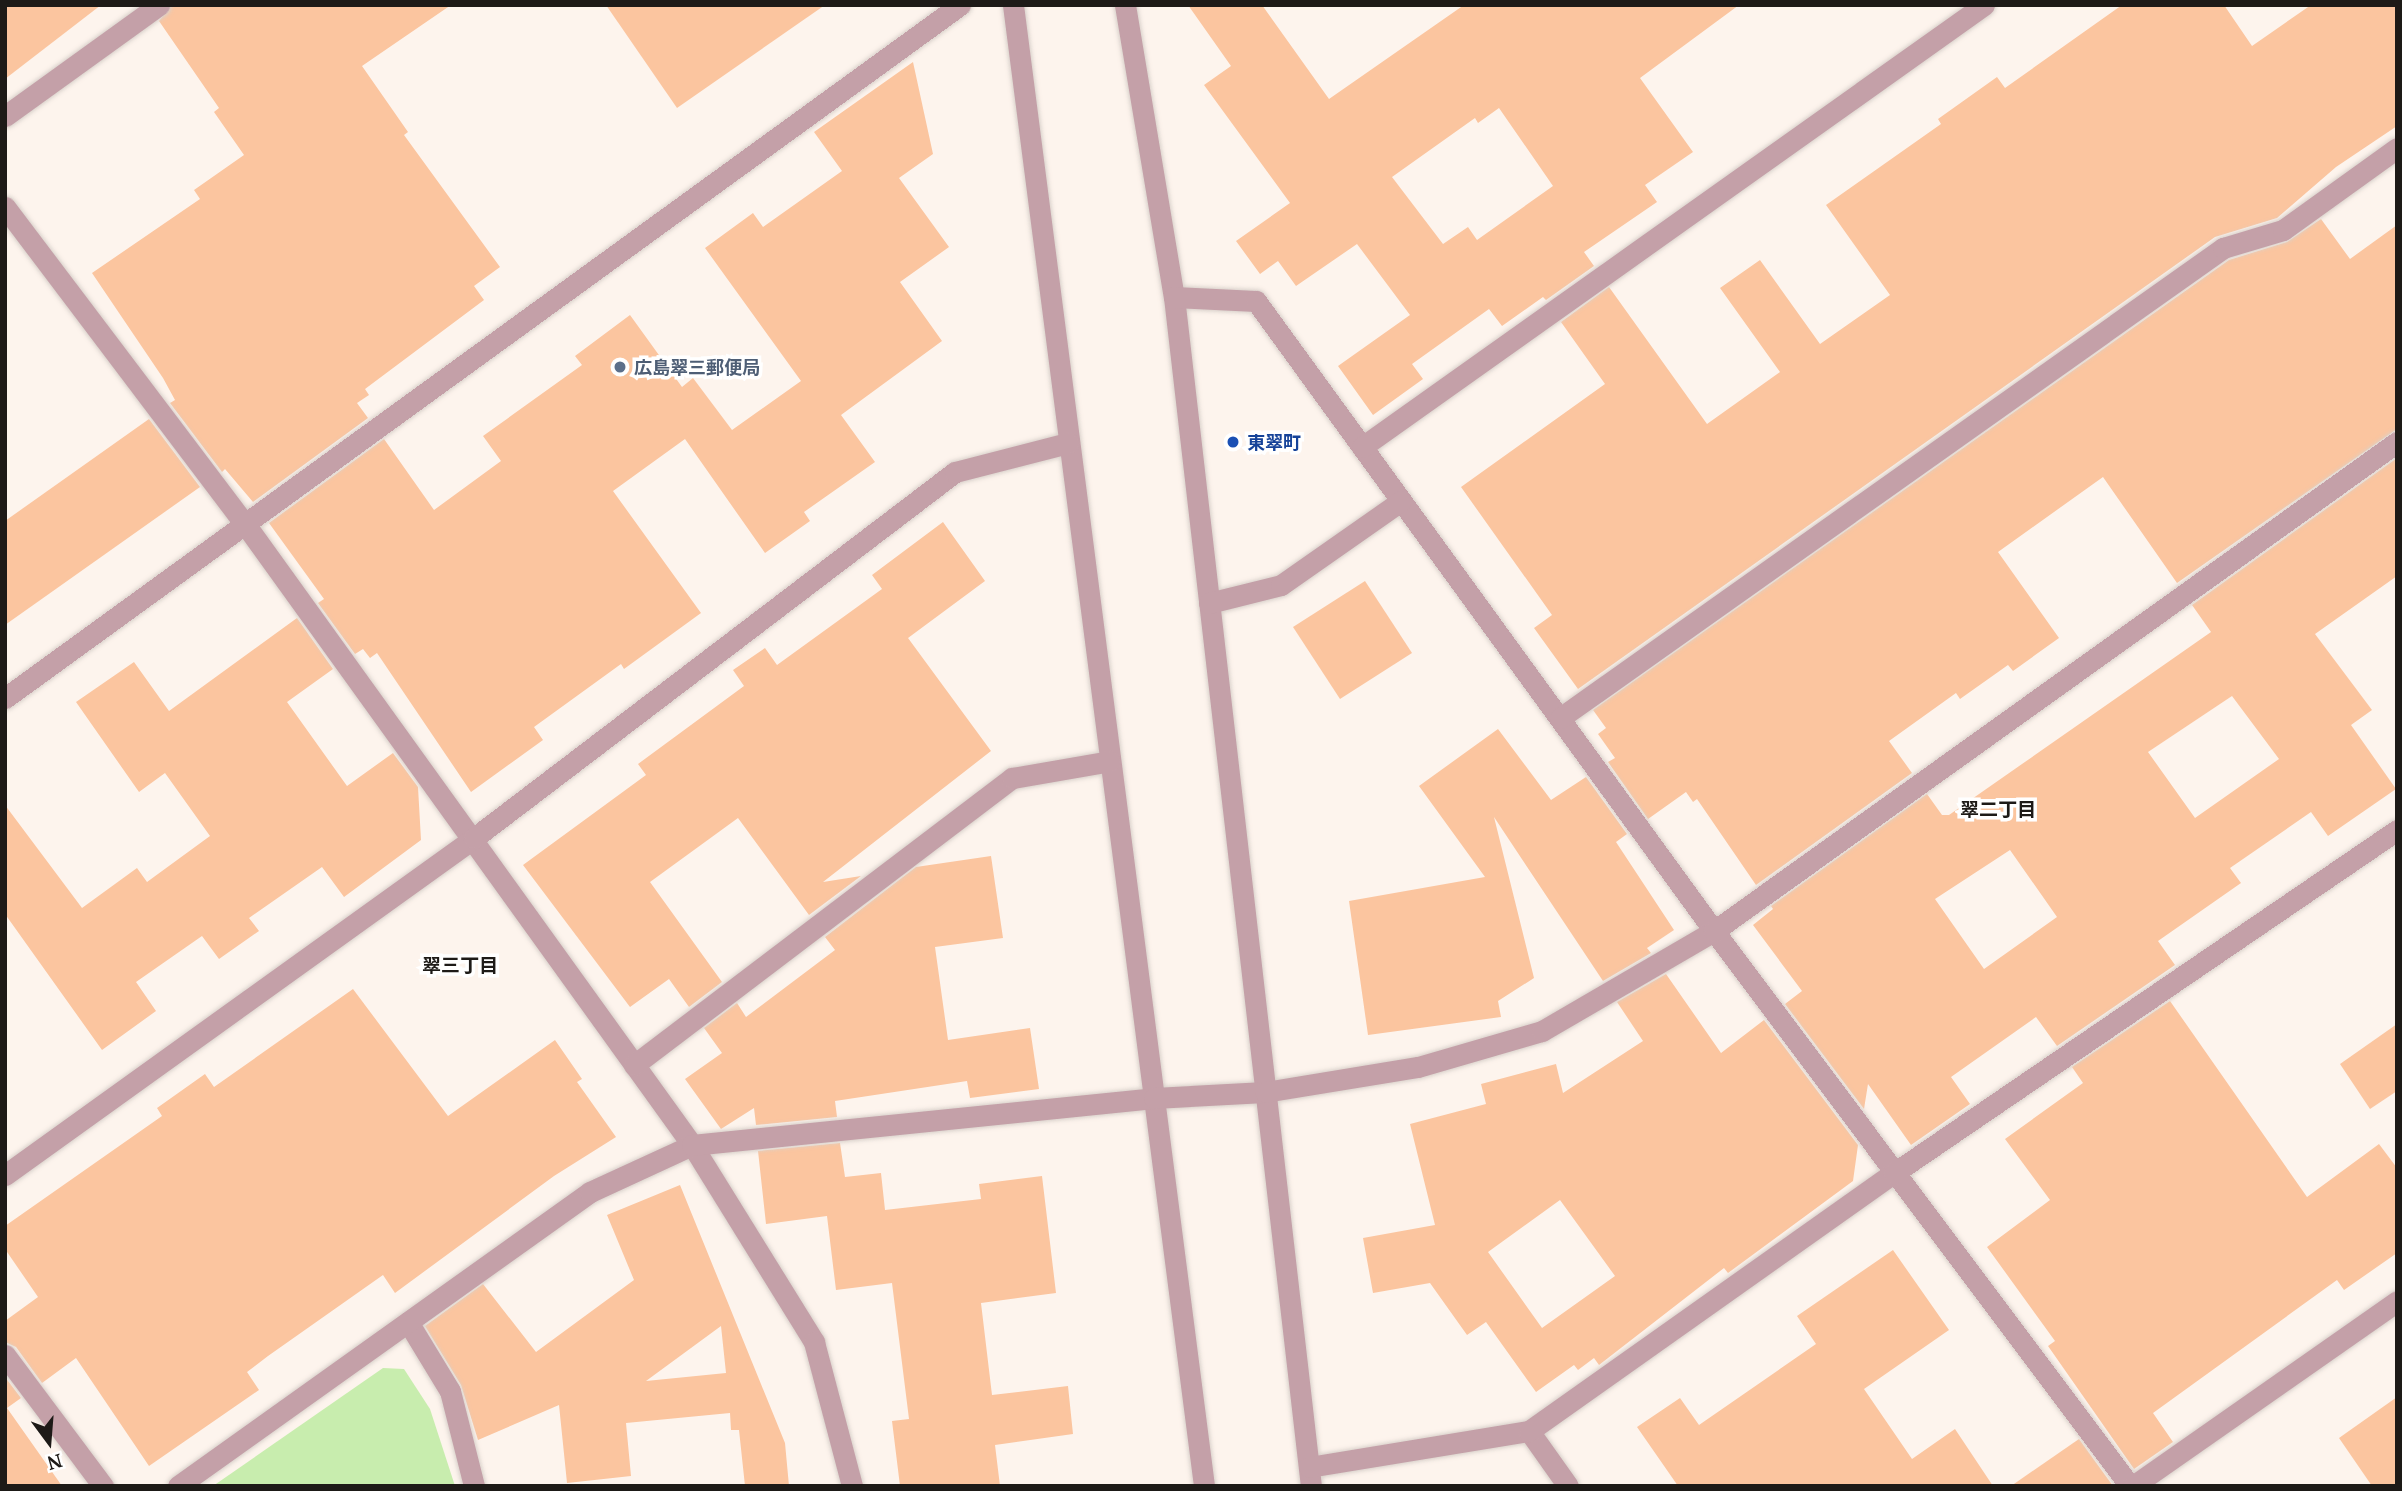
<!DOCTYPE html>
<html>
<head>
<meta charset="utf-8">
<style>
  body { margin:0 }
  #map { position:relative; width:2402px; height:1491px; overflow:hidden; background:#fdf4ed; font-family:"PT Serif","Noto Sans JP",serif }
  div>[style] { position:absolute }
  .green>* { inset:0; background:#c8edae }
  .building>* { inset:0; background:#fbc59f }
  .roads { filter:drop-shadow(0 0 2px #d9d1cb) drop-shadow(0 0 2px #d9d1cb) }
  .minor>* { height:21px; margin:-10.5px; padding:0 10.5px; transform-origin:10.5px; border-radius:10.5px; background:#c4a0a8 }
  .dots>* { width:19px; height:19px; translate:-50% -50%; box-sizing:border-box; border:4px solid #fff; border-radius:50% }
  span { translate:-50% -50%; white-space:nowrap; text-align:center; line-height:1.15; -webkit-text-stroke:7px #fff; paint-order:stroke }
  .service-label { font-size:18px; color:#4e5e75; font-weight:700 }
  .left { translate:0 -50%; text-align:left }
  .transit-label { font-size:18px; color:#164399; font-weight:700 }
  .neighbourhood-label { font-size:19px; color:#1d1a17; font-weight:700 }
  .frame { position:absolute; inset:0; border:7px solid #1d1a17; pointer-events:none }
  .north { position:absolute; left:14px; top:1407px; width:70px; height:70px; -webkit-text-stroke:5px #fff; paint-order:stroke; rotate:164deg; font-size:19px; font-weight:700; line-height:28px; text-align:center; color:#1d1a17 }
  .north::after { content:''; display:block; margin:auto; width:24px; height:32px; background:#1d1a17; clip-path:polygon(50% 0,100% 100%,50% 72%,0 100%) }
</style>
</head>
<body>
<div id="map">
  <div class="green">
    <div style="clip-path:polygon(383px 1368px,404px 1369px,430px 1409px,455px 1486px,213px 1486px)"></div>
  </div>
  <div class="building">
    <div style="clip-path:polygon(5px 5px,101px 5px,5px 79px)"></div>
    <div style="clip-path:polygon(172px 5px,451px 5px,362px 66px,408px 132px,404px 135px,500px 267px,474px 286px,484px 300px,365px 389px,369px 395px,357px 403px,368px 418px,253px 502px,225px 469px,222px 472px,170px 403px,175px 400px,163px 378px,92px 273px,200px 199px,194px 190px,244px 155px,214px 112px,219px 108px,159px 21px)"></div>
    <div style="clip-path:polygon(606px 5px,825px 5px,677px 108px)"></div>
    <div style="clip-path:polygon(evenodd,1188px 5px,1262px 5px,1329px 99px,1464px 5px,1739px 5px,1640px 78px,1693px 152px,1645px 185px,1657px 202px,1584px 252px,1594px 266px,1546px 300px,1543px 297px,1502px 326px,1489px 309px,1412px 364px,1423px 379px,1373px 415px,1338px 366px,1410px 315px,1357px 244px,1296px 286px,1278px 261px,1260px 274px,1236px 241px,1290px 203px,1204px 85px,1231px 66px,1188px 5px,1499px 108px,1553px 186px,1477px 240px,1468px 227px,1443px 244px,1392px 177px,1475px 118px,1478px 123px,1499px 108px)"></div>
    <div style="clip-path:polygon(2122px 5px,2224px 5px,2252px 46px,2311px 5px,2397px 5px,2397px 126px,2336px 167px,2277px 218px,2215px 237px,1578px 689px,1534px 628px,1552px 615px,1461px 487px,1605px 384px,1561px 322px,1609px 287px,1707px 424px,1780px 372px,1720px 288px,1760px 260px,1820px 344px,1890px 295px,1826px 205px,1941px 124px,1938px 119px,1997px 77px,2005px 88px)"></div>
    <div style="clip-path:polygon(913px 62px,933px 154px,899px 178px,949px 247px,900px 282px,942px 341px,841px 415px,875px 462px,804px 512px,810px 521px,765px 553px,685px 439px,613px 491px,701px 613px,624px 669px,621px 664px,534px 727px,543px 740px,471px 792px,377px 653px,370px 658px,363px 649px,355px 654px,318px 603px,324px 599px,269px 523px,384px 439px,434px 510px,501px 461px,483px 436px,582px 365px,575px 356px,630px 315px,682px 387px,693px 378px,732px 430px,801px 381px,705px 248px,753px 213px,763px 227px,842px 171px,814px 132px)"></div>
    <div style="clip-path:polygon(2321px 219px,2350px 259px,2397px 225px,2397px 429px,2177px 583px,2103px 477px,1998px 552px,2059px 638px,2013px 671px,2008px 665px,1960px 699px,1956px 693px,1889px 741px,1912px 773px,1756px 885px,1697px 799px,1693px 802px,1686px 792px,1648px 819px,1608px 762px,1615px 758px,1598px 734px,1606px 728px,1593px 710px,2229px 260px,2287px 242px)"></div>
    <div style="clip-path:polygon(149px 419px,200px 487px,5px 625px,5px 521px)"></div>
    <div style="clip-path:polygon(evenodd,2397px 458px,2397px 576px,2315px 634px,2372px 710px,2351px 725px,2396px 789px,2328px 836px,2311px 812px,2230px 868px,2241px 883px,2158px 941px,2175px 965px,2057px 1046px,2036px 1017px,1951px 1077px,1970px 1104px,1911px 1145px,1868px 1084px,1864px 1109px,1785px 1004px,1802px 991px,1753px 925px,1773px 909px,1771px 906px,1927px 794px,1942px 815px,1949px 815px,2211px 632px,2192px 605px,2397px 458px,2232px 696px,2279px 759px,2195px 818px,2148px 752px,2232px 696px,2397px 458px,2010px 850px,2057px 917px,1984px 969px,1935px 899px,2010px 850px)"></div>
    <div style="clip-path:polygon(943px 522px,985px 581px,908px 638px,991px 751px,823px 882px,861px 876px,809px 915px,738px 818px,650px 882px,722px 982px,689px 1007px,669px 979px,630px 1007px,523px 865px,646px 775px,638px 764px,744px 686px,733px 670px,765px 648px,777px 665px,882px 589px,872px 575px)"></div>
    <div style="clip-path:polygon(1365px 581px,1412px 653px,1340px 699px,1293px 627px)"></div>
    <div style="clip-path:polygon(297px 618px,333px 669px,287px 702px,347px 786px,393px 753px,418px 787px,421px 840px,344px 897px,322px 867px,249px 918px,259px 931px,219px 959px,202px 936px,136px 982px,156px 1011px,102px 1050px,5px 914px,5px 805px,82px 908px,137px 868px,147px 882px,210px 836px,165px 773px,139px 792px,76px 702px,134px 662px,169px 711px)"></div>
    <div style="clip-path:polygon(1498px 729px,1551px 800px,1586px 777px,1627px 834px,1616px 842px,1674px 930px,1647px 948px,1651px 953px,1603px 981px,1494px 817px,1534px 978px,1498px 1001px,1501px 1017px,1368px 1035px,1349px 901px,1485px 877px,1419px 786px)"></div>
    <div style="clip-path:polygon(991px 856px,1003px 938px,935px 947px,948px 1040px,1030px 1028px,1039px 1089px,970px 1098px,967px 1081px,835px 1101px,837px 1117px,756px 1125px,754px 1108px,721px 1129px,685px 1079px,722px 1053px,704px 1028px,737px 1003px,746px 1017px,835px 950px,825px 937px,916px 867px)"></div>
    <div style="clip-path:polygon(evenodd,1666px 974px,1721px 1053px,1764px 1020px,1858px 1145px,1853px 1181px,1728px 1273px,1724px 1268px,1599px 1365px,1594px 1358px,1578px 1370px,1574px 1365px,1536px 1392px,1486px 1322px,1467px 1335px,1430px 1283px,1373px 1293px,1363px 1238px,1435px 1225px,1410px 1124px,1486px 1104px,1481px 1084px,1556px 1064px,1563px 1093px,1643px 1041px,1617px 1002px,1666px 974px,1560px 1200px,1615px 1276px,1542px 1328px,1488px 1252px,1560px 1200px)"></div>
    <div style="clip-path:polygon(353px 989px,448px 1116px,555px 1040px,582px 1079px,577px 1082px,616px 1137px,554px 1176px,395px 1293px,383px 1275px,268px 1356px,247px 1372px,259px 1390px,149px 1466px,76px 1358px,42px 1383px,16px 1347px,5px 1342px,5px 1321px,38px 1297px,5px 1249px,5px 1226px,162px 1116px,157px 1108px,205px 1074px,214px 1087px)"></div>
    <div style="clip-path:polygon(2170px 1001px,2307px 1197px,2379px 1144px,2397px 1168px,2397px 1253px,2344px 1290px,2337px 1280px,2153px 1413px,2173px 1442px,2134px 1469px,2048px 1346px,2055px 1341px,1987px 1247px,2050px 1200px,2005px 1139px,2083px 1083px,2072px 1067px)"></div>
    <div style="clip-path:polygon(2397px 1024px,2397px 1091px,2370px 1109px,2340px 1064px)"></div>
    <div style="clip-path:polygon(840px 1143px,845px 1177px,881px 1173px,885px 1210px,981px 1199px,979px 1184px,1042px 1176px,1056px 1293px,981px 1303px,992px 1395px,1068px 1386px,1073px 1434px,995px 1445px,1000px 1486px,900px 1486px,892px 1421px,909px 1419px,892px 1283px,836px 1290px,827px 1216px,766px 1224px,758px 1151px)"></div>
    <div style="clip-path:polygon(evenodd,680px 1185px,785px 1443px,789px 1486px,745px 1486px,739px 1430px,731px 1430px,730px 1413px,626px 1423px,631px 1476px,567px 1483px,559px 1405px,478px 1440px,461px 1385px,425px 1326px,483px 1284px,536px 1352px,634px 1280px,607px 1215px,680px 1185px,721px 1326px,726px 1373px,646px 1381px,721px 1326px)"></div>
    <div style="clip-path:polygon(1893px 1250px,1949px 1330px,1864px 1389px,1912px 1459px,1955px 1429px,1993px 1486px,1678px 1486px,1637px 1427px,1680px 1398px,1699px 1425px,1816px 1344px,1797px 1316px)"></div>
    <div style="clip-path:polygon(5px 1377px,21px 1398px,7px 1408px,62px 1486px,5px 1486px)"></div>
    <div style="clip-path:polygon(2397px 1397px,2397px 1486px,2372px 1486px,2339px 1438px)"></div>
    <div style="clip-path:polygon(2079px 1439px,2113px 1486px,2011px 1486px)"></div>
  </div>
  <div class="roads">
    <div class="minor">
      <div style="left:1013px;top:5px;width:1493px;rotate:82.65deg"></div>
      <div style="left:1125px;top:5px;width:296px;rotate:80.5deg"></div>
      <div style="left:1174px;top:297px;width:1197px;rotate:83.43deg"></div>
      <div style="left:5px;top:116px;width:190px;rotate:-35.8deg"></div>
      <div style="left:5px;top:207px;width:398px;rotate:52.9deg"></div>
      <div style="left:245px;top:524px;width:765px;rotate:54.25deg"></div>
      <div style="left:692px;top:1145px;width:232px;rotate:58.2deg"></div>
      <div style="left:814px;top:1342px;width:149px;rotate:75.2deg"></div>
      <div style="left:1174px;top:297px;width:82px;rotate:2.8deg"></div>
      <div style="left:1256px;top:301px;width:779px;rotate:53.98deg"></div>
      <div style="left:1714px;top:931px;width:694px;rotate:53.15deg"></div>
      <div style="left:1362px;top:447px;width:763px;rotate:-35.4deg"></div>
      <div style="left:1209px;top:603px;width:74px;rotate:-14deg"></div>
      <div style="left:1281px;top:585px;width:146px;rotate:-35deg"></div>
      <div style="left:5px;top:698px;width:1180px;rotate:-35.97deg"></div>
      <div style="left:1560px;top:718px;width:813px;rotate:-35.33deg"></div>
      <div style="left:2223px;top:248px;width:63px;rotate:-16.7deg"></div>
      <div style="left:2283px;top:230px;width:140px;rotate:-35.7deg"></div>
      <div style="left:634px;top:1065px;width:475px;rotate:-37.2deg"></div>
      <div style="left:1012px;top:778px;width:99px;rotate:-9.8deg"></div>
      <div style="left:5px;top:1175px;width:578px;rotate:-35.7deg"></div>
      <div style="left:474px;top:838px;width:604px;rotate:-37.27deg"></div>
      <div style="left:955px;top:472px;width:117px;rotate:-14.4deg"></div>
      <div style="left:408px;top:1322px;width:81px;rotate:58.7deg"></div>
      <div style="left:450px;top:1391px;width:98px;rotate:75.8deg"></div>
      <div style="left:5px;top:1355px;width:164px;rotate:53.2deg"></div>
      <div style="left:1529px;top:1431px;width:67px;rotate:54.7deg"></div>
      <div style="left:1309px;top:1467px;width:223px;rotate:-9.3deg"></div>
      <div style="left:1529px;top:1431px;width:447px;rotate:-35.3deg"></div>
      <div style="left:1894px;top:1173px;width:609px;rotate:-34.29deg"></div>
      <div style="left:178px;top:1486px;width:506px;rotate:-35.51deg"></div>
      <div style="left:590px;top:1192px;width:112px;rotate:-24.7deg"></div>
      <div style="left:692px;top:1145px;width:464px;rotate:-5.8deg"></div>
      <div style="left:1154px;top:1098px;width:111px;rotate:-3.1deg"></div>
      <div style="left:1265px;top:1092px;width:155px;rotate:-9.3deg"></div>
      <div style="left:1418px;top:1067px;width:129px;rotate:-16.2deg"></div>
      <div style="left:1542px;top:1031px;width:199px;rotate:-30.2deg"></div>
      <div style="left:1714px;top:931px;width:840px;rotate:-35.6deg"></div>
      <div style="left:2133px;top:1486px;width:322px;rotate:-35deg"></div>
    </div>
  </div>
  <div class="dots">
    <div style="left:620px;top:367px;background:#5c6f8a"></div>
    <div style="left:1233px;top:442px;background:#1a4fb4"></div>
  </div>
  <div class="service-label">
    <span class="left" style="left:634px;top:367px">広島翠三郵便局</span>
  </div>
  <div class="transit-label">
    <span class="left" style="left:1247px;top:442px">東翠町</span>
  </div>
  <div class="neighbourhood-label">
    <span style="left:1998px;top:809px">翠二丁目</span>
    <span style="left:460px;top:965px">翠三丁目</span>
  </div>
  <div class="frame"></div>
  <div class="north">N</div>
</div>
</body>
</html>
